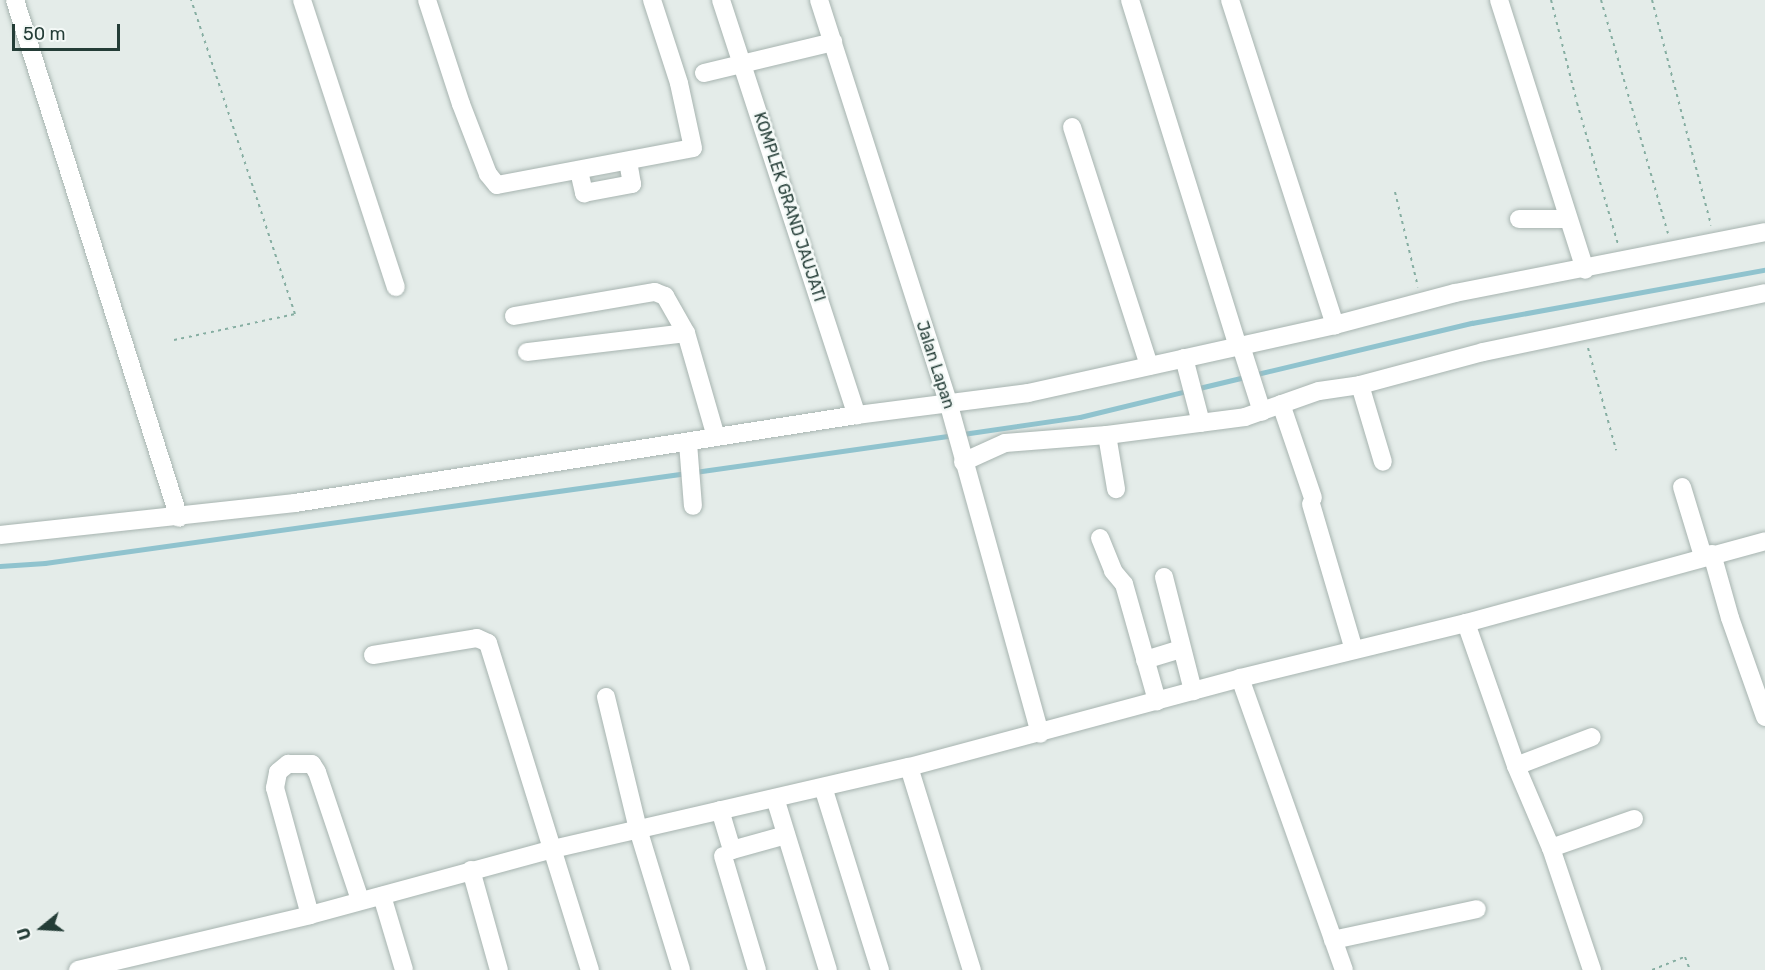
<!DOCTYPE html>
<html>
<head>
<meta charset="utf-8">
<style>
  body { margin:0 }
  #map { position:relative; width:1765px; height:970px; overflow:hidden; background:#e4ece9; font-family:Rubik,sans-serif }
  div>[style] { position:absolute }
  .stream>* { height:4.5px; margin:-2.25px; padding:0 2.25px; transform-origin:2.25px; border-radius:2.25px; background:#90c3ce }
  .path>* { height:2px; margin-top:-1px; transform-origin:0; background:repeating-linear-gradient(90deg,#86aea2 0 3px,transparent 0 7.5px) }
  .roads { filter:drop-shadow(0 0 2px #a7b4b0) drop-shadow(0 0 2px #a7b4b0) }
  .minor>* { height:18px; margin:-9px; padding:0 9px; transform-origin:9px; border-radius:9px; background:#fff }
  span { translate:-50% -50%; white-space:nowrap; text-align:center; line-height:1.15; -webkit-text-stroke:5px #f4f9f7; paint-order:stroke }
  .street-label { font-size:16px; color:#243d37 }
  .north { position:absolute; left:12px; top:898px; width:60px; height:60px; -webkit-text-stroke:4px #f4f9f7; paint-order:stroke; rotate:252deg; font-size:16px; font-weight:700; line-height:24px; text-align:center; color:#243d37 }
  .north::after { content:''; display:block; margin:auto; width:21px; height:27px; background:#243d37; clip-path:polygon(50% 0,100% 100%,50% 72%,0 100%) }
  .scale { position:absolute; left:12px; top:24px; width:108px; height:27px; box-sizing:border-box; border:3px solid #243d37; border-top:0; padding-left:8px; font-size:18px; line-height:21px; white-space:nowrap; color:#243d37; -webkit-text-stroke:4px #f4f9f7; paint-order:stroke }
</style>
</head>
<body>
<div id="map">
  <div class="stream">
    <div style="left:1253px;top:375px;width:225px;rotate:-13.4deg"></div>
    <div style="left:1472px;top:323px;width:298px;rotate:-10.3deg"></div>
    <div style="left:1195px;top:389px;width:51px;rotate:-13.5deg"></div>
    <div style="left:963px;top:434px;width:118px;rotate:-8.3deg"></div>
    <div style="left:1080px;top:417px;width:110px;rotate:-13.7deg"></div>
    <div style="left:695px;top:472px;width:262px;rotate:-8.1deg"></div>
    <div style="left:0;top:566px;width:45px;rotate:-3.8deg"></div>
    <div style="left:45px;top:563px;width:648px;rotate:-7.98deg"></div>
  </div>
  <div class="path">
    <div style="left:1551px;top:0;width:106px;rotate:75.8deg"></div>
    <div style="left:1577px;top:103px;width:147px;rotate:73.8deg"></div>
    <div style="left:1601px;top:0;width:243px;rotate:74deg"></div>
    <div style="left:1652px;top:0;width:233px;rotate:75.3deg"></div>
    <div style="left:1395px;top:192px;width:98px;rotate:76.4deg"></div>
    <div style="left:174px;top:340px;width:124px;rotate:-12.1deg"></div>
    <div style="left:295px;top:314px;width:331px;rotate:-108.3deg"></div>
    <div style="left:1588px;top:348px;width:106px;rotate:74.6deg"></div>
    <div style="left:1652px;top:970px;width:35px;rotate:-22deg"></div>
    <div style="left:1685px;top:957px;width:14px;rotate:69deg"></div>
  </div>
  <div class="roads">
    <div class="minor">
      <div style="left:15px;top:0;width:543px;rotate:72.43deg"></div>
      <div style="left:302px;top:0;width:302px;rotate:71.9deg"></div>
      <div style="left:427px;top:0;width:109px;rotate:71.9deg"></div>
      <div style="left:461px;top:104px;width:75px;rotate:68.9deg"></div>
      <div style="left:488px;top:174px;width:14px;rotate:51deg"></div>
      <div style="left:497px;top:185px;width:199px;rotate:-10.7deg"></div>
      <div style="left:693px;top:148px;width:66px;rotate:-102.2deg"></div>
      <div style="left:679px;top:83px;width:87px;rotate:-108deg"></div>
      <div style="left:721px;top:0;width:437px;rotate:71.9deg"></div>
      <div style="left:819px;top:0;width:429px;rotate:72.2deg"></div>
      <div style="left:950px;top:409px;width:337px;rotate:74.5deg"></div>
      <div style="left:1130px;top:0;width:363px;rotate:72.7deg"></div>
      <div style="left:1230px;top:0;width:342px;rotate:72.1deg"></div>
      <div style="left:1499px;top:0;width:283px;rotate:72.3deg"></div>
      <div style="left:704px;top:73px;width:133px;rotate:-13.5deg"></div>
      <div style="left:1072px;top:127px;width:251px;rotate:72.1deg"></div>
      <div style="left:579px;top:171px;width:23px;rotate:77deg"></div>
      <div style="left:584px;top:193px;width:49px;rotate:-10.6deg"></div>
      <div style="left:632px;top:184px;width:22px;rotate:-100deg"></div>
      <div style="left:1519px;top:219px;width:49px"></div>
      <div style="left:514px;top:316px;width:143px;rotate:-9.7deg"></div>
      <div style="left:655px;top:292px;width:11px;rotate:22deg"></div>
      <div style="left:665px;top:296px;width:43px;rotate:60.4deg"></div>
      <div style="left:686px;top:333px;width:108px;rotate:73.9deg"></div>
      <div style="left:1241px;top:346px;width:69px;rotate:72.3deg"></div>
      <div style="left:527px;top:352px;width:160px;rotate:-6.8deg"></div>
      <div style="left:1184px;top:358px;width:67px;rotate:75.3deg"></div>
      <div style="left:1360px;top:385px;width:80px;rotate:73.4deg"></div>
      <div style="left:1281px;top:404px;width:99px;rotate:71.2deg"></div>
      <div style="left:1107px;top:435px;width:55px;rotate:80.5deg"></div>
      <div style="left:688px;top:443px;width:63px;rotate:85.5deg"></div>
      <div style="left:963px;top:462px;width:46px;rotate:-24.3deg"></div>
      <div style="left:1005px;top:443px;width:102px;rotate:-4.5deg"></div>
      <div style="left:1107px;top:435px;width:139px;rotate:-7.4deg"></div>
      <div style="left:1245px;top:417px;width:78px;rotate:-19.4deg"></div>
      <div style="left:1319px;top:391px;width:41px;rotate:-8.3deg"></div>
      <div style="left:1360px;top:385px;width:127px;rotate:-15deg"></div>
      <div style="left:1483px;top:352px;width:288px;rotate:-11.8deg"></div>
      <div style="left:1682px;top:487px;width:72px;rotate:73.1deg"></div>
      <div style="left:1311px;top:504px;width:152px;rotate:73.6deg"></div>
      <div style="left:0;top:535px;width:297px;rotate:-6.2deg"></div>
      <div style="left:295px;top:503px;width:569px;rotate:-8.9deg"></div>
      <div style="left:857px;top:415px;width:172px;rotate:-7.3deg"></div>
      <div style="left:1028px;top:393px;width:314px;rotate:-12.5deg"></div>
      <div style="left:1335px;top:325px;width:124px;rotate:-14.9deg"></div>
      <div style="left:1455px;top:293px;width:316px;rotate:-11.1deg"></div>
      <div style="left:1100px;top:538px;width:35px;rotate:68deg"></div>
      <div style="left:1113px;top:571px;width:17px;rotate:50deg"></div>
      <div style="left:1124px;top:584px;width:122px;rotate:74.2deg"></div>
      <div style="left:1712px;top:554px;width:66px;rotate:74.3deg"></div>
      <div style="left:1730px;top:618px;width:105px;rotate:70.5deg"></div>
      <div style="left:1164px;top:577px;width:118px;rotate:75.7deg"></div>
      <div style="left:1466px;top:623px;width:151px;rotate:70.7deg"></div>
      <div style="left:1516px;top:766px;width:89px;rotate:66.9deg"></div>
      <div style="left:1551px;top:848px;width:129px;rotate:71.4deg"></div>
      <div style="left:373px;top:655px;width:105px;rotate:-9.3deg"></div>
      <div style="left:477px;top:638px;width:12px;rotate:24deg"></div>
      <div style="left:488px;top:643px;width:343px;rotate:72.7deg"></div>
      <div style="left:1145px;top:660px;width:38px;rotate:-17deg"></div>
      <div style="left:1240px;top:678px;width:310px;rotate:70.4deg"></div>
      <div style="left:606px;top:697px;width:136px;rotate:76.4deg"></div>
      <div style="left:638px;top:829px;width:147px;rotate:73deg"></div>
      <div style="left:1516px;top:766px;width:81px;rotate:-20.9deg"></div>
      <div style="left:909px;top:767px;width:213px;rotate:72.8deg"></div>
      <div style="left:823px;top:787px;width:192px;rotate:72.7deg"></div>
      <div style="left:775px;top:798px;width:180px;rotate:72.9deg"></div>
      <div style="left:720px;top:810px;width:42px;rotate:73.3deg"></div>
      <div style="left:732px;top:850px;width:56px;rotate:-15.5deg"></div>
      <div style="left:1551px;top:848px;width:88px;rotate:-19.3deg"></div>
      <div style="left:723px;top:856px;width:119px;rotate:73.4deg"></div>
      <div style="left:471px;top:870px;width:104px;rotate:74.4deg"></div>
      <div style="left:382px;top:896px;width:77px;rotate:73.4deg"></div>
      <div style="left:310px;top:915px;width:132px;rotate:-105.4deg"></div>
      <div style="left:275px;top:788px;width:16px;rotate:-79deg"></div>
      <div style="left:278px;top:772px;width:13px;rotate:-39deg"></div>
      <div style="left:288px;top:764px;width:24px"></div>
      <div style="left:312px;top:764px;width:9px;rotate:58deg"></div>
      <div style="left:317px;top:772px;width:135px;rotate:71.4deg"></div>
      <div style="left:1333px;top:940px;width:147px;rotate:-12.1deg"></div>
      <div style="left:78px;top:970px;width:238px;rotate:-13.3deg"></div>
      <div style="left:310px;top:915px;width:252px;rotate:-15.2deg"></div>
      <div style="left:553px;top:849px;width:365px;rotate:-13deg"></div>
      <div style="left:909px;top:767px;width:343px;rotate:-15deg"></div>
      <div style="left:1240px;top:678px;width:233px;rotate:-13.7deg"></div>
      <div style="left:1466px;top:623px;width:310px;rotate:-15.3deg"></div>
    </div>
  </div>
  <div class="street-label">
    <span style="left:789px;top:207px;rotate:72deg">KOMPLEK GRAND JAUJATI</span>
    <span style="left:935px;top:365px;rotate:72deg">Jalan Lapan</span>
  </div>
  <div class="north">U</div>
  <div class="scale">50 m</div>
</div>
</body>
</html>
